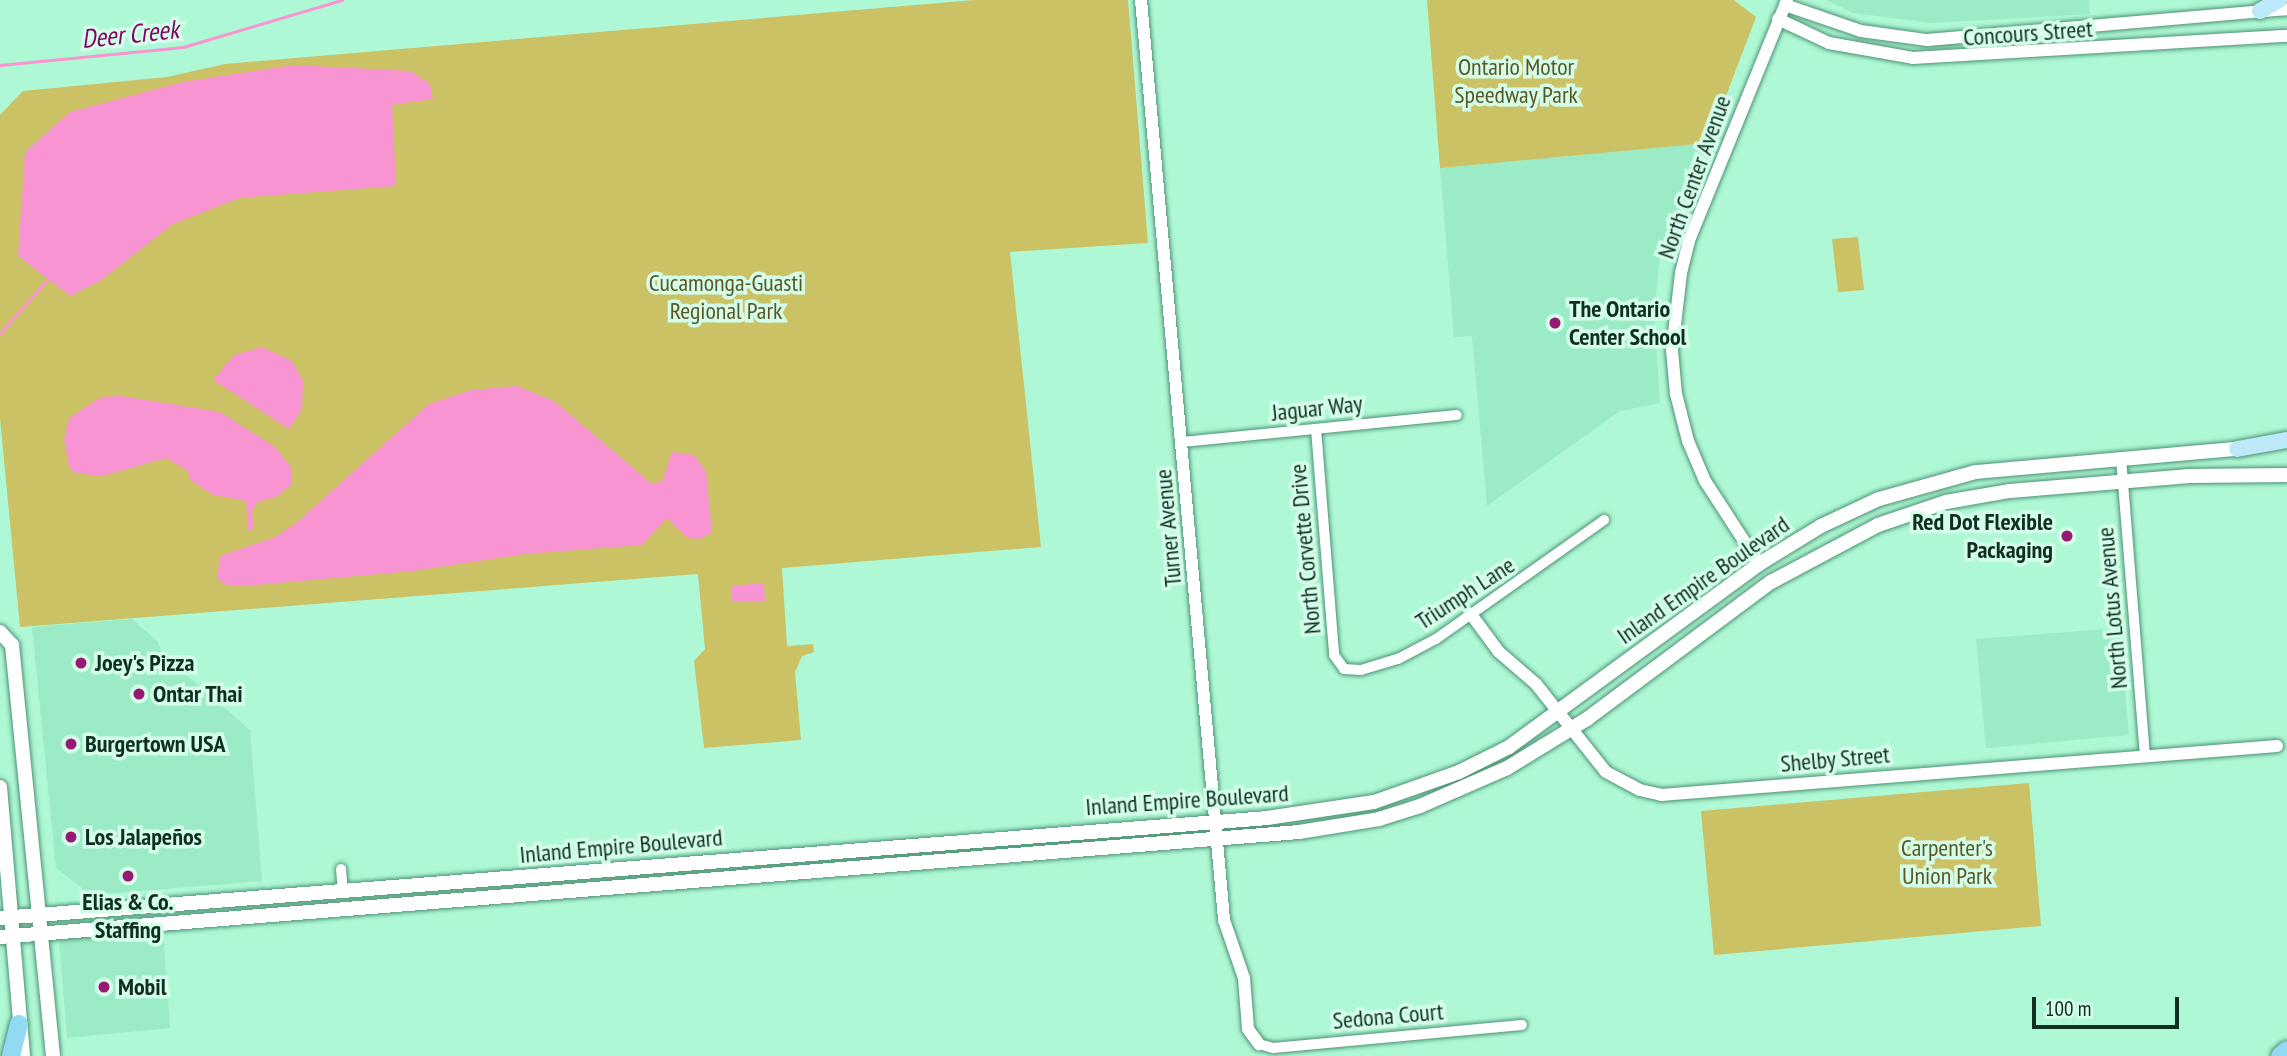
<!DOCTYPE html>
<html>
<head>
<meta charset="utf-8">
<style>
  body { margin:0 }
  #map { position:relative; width:2287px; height:1056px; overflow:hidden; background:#aff8d5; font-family:"PT Sans Narrow",sans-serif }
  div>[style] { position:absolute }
  .built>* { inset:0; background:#9bebc6 }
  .green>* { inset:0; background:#cbc165 }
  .water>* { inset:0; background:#f894d1 }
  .stream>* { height:2.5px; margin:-1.25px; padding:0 1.25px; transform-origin:1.25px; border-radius:1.25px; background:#f894d1 }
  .roads { filter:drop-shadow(0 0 2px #4c9374) drop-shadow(0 0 2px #4c9374) }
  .minor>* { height:10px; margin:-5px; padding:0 5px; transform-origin:5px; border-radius:5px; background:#fff }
  .tertiary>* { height:12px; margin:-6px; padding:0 6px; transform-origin:6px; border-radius:6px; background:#fff }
  .secondary>* { height:14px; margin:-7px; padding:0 7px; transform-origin:7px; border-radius:7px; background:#fff }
  .primary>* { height:16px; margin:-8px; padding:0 8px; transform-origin:8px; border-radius:8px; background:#bee9f8 }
  .motorway>* { height:18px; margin:-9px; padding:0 9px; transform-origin:9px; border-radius:9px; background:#92daf4 }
  .dots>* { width:19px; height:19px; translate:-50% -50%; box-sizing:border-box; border:4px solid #d4fee9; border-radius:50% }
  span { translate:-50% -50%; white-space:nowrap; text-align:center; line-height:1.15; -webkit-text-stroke:7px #d4fee9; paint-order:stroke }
  .street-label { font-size:24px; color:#102e22 }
  .park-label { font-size:24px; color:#5b5625 }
  .poi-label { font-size:24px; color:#102e22; font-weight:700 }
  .left { translate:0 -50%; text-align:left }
  .right { translate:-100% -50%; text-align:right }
  .water-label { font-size:26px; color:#820461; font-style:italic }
  .scale { position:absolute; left:2032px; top:997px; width:147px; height:32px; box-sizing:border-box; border:4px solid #102e22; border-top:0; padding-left:9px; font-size:21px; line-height:24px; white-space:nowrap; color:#102e22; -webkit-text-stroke:5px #d4fee9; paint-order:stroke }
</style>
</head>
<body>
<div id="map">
  <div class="built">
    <div style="clip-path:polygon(1826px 0,2089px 0,2090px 14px,1931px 23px,1853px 13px)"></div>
    <div style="clip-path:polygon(1708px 143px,1660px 257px,1654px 312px,1660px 403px,1620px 411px,1487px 506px,1472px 336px,1454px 337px,1440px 168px)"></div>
    <div style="clip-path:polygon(132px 619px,158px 642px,162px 654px,250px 730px,262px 881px,91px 895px,56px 868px,32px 627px)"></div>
    <div style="clip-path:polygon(2119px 628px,2129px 735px,1986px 748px,1976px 639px)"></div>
    <div style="clip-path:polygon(163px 930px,170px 1028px,67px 1038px,59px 940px)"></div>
  </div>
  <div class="green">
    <div style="clip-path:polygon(974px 0,1128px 0,1148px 243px,1010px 252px,1041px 547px,782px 568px,787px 646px,813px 644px,814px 652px,802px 656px,795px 672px,801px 740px,704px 748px,694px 661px,705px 649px,698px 574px,20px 627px,0 418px,0 115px,23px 91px,167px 77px,225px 64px)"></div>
    <div style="clip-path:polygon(1427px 0,1734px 0,1756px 17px,1708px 143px,1440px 168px)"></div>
    <div style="clip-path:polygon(1858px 237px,1864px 290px,1838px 292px,1832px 239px)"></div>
    <div style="clip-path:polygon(2029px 783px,2041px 926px,1714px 955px,1701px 811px)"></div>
  </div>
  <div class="water">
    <div style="clip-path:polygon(293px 65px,411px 71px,430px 84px,433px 99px,392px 105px,396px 186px,239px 198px,173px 224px,100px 281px,70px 296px,18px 256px,25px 152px,70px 112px,183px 82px)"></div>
    <div style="clip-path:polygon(262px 347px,292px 361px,303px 381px,302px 409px,289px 429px,213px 380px,234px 355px)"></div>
    <div style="clip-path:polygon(517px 386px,554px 401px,651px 483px,662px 482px,672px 452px,694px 455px,706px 471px,712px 532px,700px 539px,687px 538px,667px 518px,642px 545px,525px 554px,413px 571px,256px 585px,228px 586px,217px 579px,220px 556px,275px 537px,296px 523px,429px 404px,471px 390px)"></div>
    <div style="clip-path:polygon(121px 396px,220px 412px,274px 446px,291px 467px,292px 484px,276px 497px,257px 502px,252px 512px,254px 528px,248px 531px,246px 501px,213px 495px,190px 480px,188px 471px,166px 458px,102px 476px,75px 473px,69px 467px,64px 439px,69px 418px,101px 397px)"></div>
    <div style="clip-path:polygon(764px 583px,765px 601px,732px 601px,731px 586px)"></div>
  </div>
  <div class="stream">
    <div style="left:0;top:65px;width:184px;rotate:-5.6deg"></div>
    <div style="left:183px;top:47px;width:166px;rotate:-16.5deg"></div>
    <div style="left:0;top:333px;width:72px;rotate:-48.4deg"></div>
  </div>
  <div class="roads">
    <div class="minor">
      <div style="left:1316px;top:429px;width:227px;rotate:85.4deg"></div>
      <div style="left:1334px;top:655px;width:17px;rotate:54deg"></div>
      <div style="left:1344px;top:669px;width:17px;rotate:3deg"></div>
      <div style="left:1361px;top:670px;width:39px;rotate:-17deg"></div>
      <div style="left:1398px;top:659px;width:43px;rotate:-27.8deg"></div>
      <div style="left:1436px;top:639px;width:206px;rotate:-35.3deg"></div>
      <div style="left:1182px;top:442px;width:276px;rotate:-5.6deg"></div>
      <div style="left:2121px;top:458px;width:298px;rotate:85.4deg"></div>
      <div style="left:341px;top:869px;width:22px;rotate:85deg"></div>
      <div style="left:1259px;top:1044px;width:15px;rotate:16deg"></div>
      <div style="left:1273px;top:1048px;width:250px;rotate:-5.3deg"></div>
    </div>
    <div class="tertiary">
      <div style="left:1141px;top:0;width:924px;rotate:84.84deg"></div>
      <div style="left:1224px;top:920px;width:61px;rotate:71deg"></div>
      <div style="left:1244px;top:978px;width:51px;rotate:85.5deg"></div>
      <div style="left:1248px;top:1029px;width:19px;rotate:54deg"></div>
      <div style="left:1785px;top:5px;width:80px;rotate:18.9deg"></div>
      <div style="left:1861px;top:31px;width:67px;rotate:7.8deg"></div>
      <div style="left:1927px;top:40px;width:361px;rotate:-4.9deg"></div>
      <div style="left:1778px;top:19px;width:56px;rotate:25.2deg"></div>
      <div style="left:1829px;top:43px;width:85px;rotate:10.1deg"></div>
      <div style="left:1913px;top:58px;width:375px;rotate:-3.4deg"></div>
      <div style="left:1759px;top:564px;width:99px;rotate:-123deg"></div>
      <div style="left:1705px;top:481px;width:43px;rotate:-113deg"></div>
      <div style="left:1688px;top:441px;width:49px;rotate:-104.3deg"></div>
      <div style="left:1676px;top:394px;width:44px;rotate:-95.2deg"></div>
      <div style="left:1672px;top:350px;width:78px;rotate:-83.3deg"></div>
      <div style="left:1681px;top:273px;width:36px;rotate:-76deg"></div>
      <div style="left:1690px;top:238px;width:257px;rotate:-67.8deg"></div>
      <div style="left:1473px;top:617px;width:44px;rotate:53.4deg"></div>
      <div style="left:1499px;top:652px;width:49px;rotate:40.9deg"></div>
      <div style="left:1536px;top:684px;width:112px;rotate:51.5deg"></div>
      <div style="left:1606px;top:772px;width:38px;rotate:28deg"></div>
      <div style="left:1640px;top:790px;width:22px;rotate:13deg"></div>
      <div style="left:1661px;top:795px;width:618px;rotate:-4.55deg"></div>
    </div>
    <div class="secondary">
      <div style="left:0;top:632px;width:18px;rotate:47deg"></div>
      <div style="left:12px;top:645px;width:413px;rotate:84.3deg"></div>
      <div style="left:0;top:787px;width:270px;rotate:85.1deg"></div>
      <div style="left:0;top:918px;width:1271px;rotate:-4.51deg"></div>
      <div style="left:1267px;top:818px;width:108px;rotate:-8.5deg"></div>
      <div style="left:1374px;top:802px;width:90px;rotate:-19.4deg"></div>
      <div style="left:1459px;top:772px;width:56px;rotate:-26.6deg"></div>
      <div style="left:1509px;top:747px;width:310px;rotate:-36.2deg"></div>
      <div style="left:1759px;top:564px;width:73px;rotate:-31.5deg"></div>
      <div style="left:1821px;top:526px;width:64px;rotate:-25deg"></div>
      <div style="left:1879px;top:499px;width:101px;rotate:-15.6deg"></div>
      <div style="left:1976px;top:472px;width:272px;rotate:-5.1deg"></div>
      <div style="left:0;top:937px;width:1303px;rotate:-4.62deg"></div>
      <div style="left:1299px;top:832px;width:81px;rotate:-9.2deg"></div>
      <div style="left:1379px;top:819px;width:43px;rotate:-17.6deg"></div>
      <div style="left:1420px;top:806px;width:95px;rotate:-23.6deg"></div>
      <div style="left:1507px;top:768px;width:94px;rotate:-31.5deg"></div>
      <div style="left:1587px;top:719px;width:229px;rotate:-36.7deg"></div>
      <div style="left:1771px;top:582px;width:121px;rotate:-28deg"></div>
      <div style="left:1878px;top:525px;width:72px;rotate:-18.7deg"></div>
      <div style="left:1946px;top:502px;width:65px;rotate:-9.8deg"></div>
      <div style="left:2010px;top:491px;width:180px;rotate:-4.8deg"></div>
      <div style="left:2189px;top:476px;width:98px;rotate:-0.6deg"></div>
    </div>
    <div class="primary">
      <div style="left:2260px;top:11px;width:22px;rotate:-30deg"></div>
      <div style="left:2237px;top:449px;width:51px;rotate:-10.2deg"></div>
    </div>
    <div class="motorway">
      <div style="left:11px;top:1056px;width:33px;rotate:-76deg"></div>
      <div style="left:2280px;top:1056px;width:9px;rotate:-41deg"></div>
    </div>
  </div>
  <div class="dots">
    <div style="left:1555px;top:323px;background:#971972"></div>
    <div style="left:2067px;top:536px;background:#971972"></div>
    <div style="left:81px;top:663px;background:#971972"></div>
    <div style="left:139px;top:694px;background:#971972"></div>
    <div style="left:71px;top:744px;background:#971972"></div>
    <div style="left:71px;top:837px;background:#971972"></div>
    <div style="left:128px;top:876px;background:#971972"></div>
    <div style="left:104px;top:987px;background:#971972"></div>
  </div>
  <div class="street-label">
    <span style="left:2028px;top:33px;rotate:-4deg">Concours Street</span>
    <span style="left:1694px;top:177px;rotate:-70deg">North Center Avenue</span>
    <span style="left:1317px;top:408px;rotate:-6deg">Jaguar Way</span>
    <span style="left:1168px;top:528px;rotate:-95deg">Turner Avenue</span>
    <span style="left:1305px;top:549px;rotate:-95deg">North Corvette Drive</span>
    <span style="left:1703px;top:580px;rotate:-35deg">Inland Empire Boulevard</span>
    <span style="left:1465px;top:593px;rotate:-33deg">Triumph Lane</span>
    <span style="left:2112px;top:608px;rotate:-95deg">North Lotus Avenue</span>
    <span style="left:1835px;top:759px;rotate:-5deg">Shelby Street</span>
    <span style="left:1187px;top:800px;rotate:-4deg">Inland Empire Boulevard</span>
    <span style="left:621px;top:846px;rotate:-5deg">Inland Empire Boulevard</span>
    <span style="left:1388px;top:1016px;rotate:-5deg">Sedona Court</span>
  </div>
  <div class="park-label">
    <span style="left:1516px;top:81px">Ontario Motor<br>Speedway Park</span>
    <span style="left:726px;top:297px">Cucamonga-Guasti<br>Regional Park</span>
    <span style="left:1947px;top:862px">Carpenter's<br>Union Park</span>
  </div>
  <div class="poi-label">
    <span class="left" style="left:1569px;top:323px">The Ontario<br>Center School</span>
    <span class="right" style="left:2053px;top:536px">Red Dot Flexible<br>Packaging</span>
    <span class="left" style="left:95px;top:663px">Joey's Pizza</span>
    <span class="left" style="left:153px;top:694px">Ontar Thai</span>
    <span class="left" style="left:85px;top:744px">Burgertown USA</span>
    <span class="left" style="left:85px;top:837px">Los Jalapeños</span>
    <span style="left:128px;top:916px">Elias &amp; Co.<br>Staffing</span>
    <span class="left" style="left:118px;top:987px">Mobil</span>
  </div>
  <div class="water-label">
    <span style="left:130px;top:34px;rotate:-6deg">Deer Creek</span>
  </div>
  <div class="scale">100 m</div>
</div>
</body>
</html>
